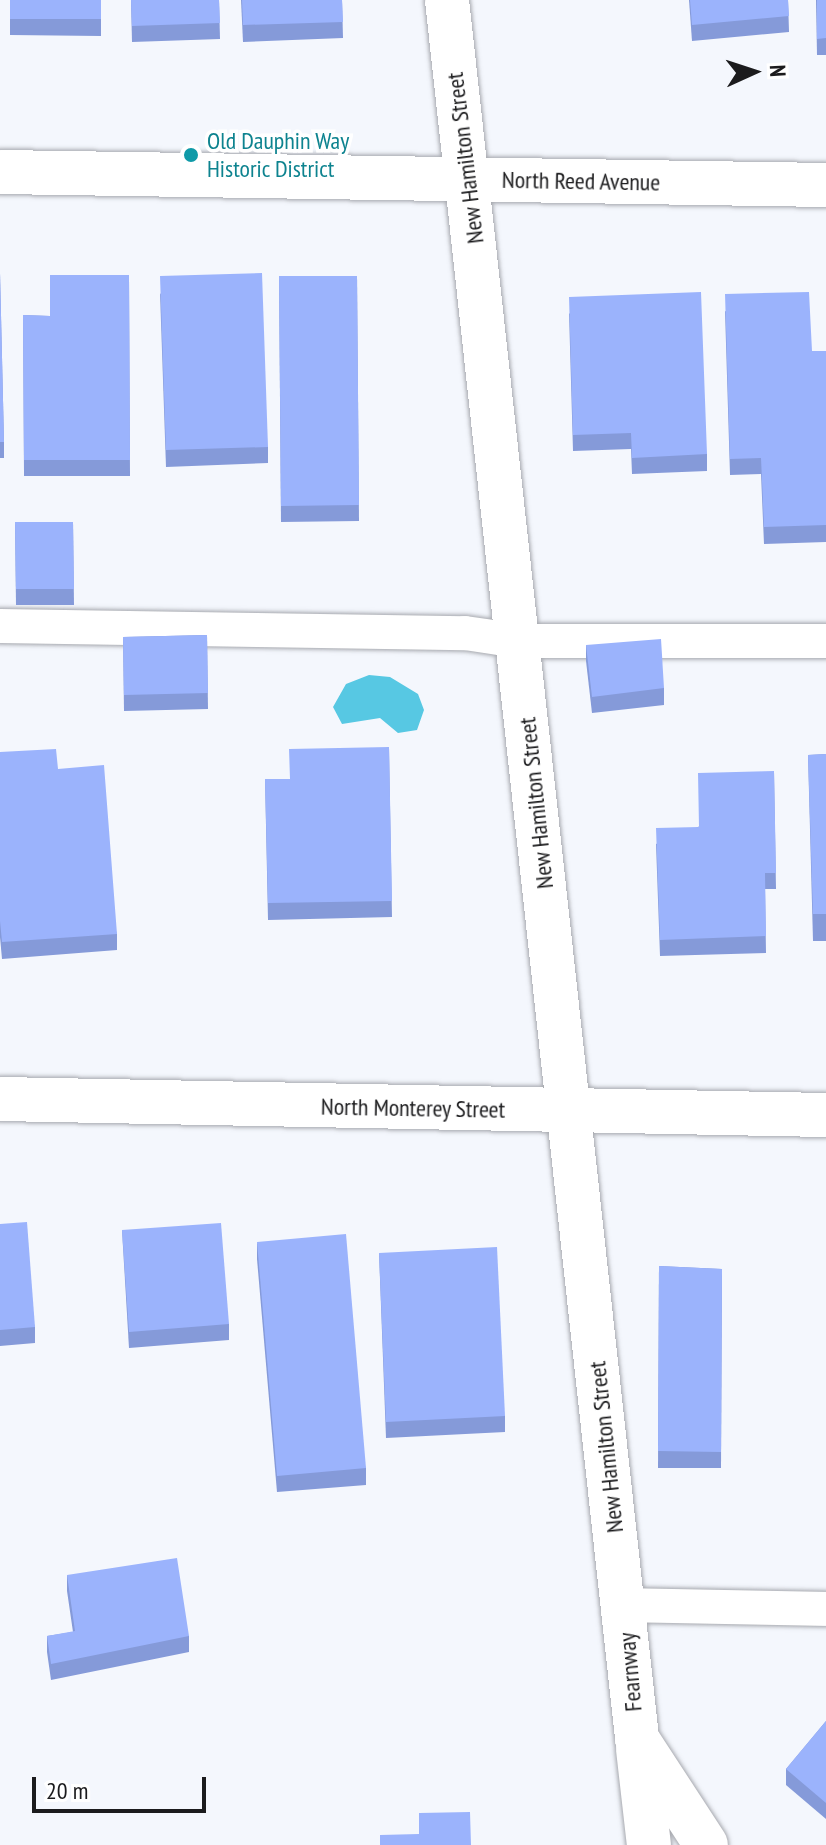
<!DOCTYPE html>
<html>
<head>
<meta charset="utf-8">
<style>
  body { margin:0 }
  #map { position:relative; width:826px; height:1845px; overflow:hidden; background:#f4f7fd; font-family:"PT Sans Narrow",sans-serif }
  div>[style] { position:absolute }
  .water>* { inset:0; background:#57c8e3 }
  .roads { filter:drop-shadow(0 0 2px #a7a9af) drop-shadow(0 0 2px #a7a9af) }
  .lane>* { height:34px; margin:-17px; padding:0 17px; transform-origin:17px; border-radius:17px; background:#fff }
  .street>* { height:44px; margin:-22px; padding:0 22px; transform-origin:22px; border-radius:22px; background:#fff }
  .wall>* { inset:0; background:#859ad9 }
  .building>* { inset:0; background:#9bb3fc }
  .dots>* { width:22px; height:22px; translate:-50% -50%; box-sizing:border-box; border:4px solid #fff; border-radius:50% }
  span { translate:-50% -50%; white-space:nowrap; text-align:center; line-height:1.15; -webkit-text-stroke:7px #fff; paint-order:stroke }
  .culture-label { font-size:24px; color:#0d838f }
  .left { translate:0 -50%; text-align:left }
  .street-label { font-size:24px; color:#1b1b1d }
  .north { position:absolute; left:714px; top:32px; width:80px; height:80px; -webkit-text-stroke:6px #fff; paint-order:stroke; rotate:87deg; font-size:22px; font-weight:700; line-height:32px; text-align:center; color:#1b1b1d }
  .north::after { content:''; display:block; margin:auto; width:28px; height:36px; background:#1b1b1d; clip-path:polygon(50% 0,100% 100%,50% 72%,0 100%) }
  .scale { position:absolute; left:32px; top:1777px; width:174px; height:36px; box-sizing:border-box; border:4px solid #1b1b1d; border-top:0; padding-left:10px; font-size:24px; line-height:28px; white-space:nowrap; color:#1b1b1d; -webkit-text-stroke:6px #fff; paint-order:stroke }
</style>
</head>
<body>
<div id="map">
  <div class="water">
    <div style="clip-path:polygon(369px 675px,390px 677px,418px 694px,424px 710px,417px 730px,398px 733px,380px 718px,342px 724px,333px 707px,346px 684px)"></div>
  </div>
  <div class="roads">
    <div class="lane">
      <div style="left:0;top:626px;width:465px;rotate:0.9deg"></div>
      <div style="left:465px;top:633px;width:55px;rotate:8.4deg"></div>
      <div style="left:519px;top:641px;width:307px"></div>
      <div style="left:624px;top:1605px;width:202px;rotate:1.1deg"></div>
    </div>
    <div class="street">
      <div style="left:447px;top:0;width:1749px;rotate:83.76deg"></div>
      <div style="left:637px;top:1739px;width:126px;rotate:56.9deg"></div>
      <div style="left:0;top:172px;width:826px;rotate:0.9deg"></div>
      <div style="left:0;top:1099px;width:826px;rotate:1.11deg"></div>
      <div style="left:638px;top:1749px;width:97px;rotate:83.5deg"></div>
    </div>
  </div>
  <div class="wall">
    <div style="clip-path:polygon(10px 0,101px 0,101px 36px,10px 35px)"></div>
    <div style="clip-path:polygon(131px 0,219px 0,220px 39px,132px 42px)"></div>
    <div style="clip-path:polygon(241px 0,342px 0,343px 38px,243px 42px)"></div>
    <div style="clip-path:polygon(689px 0,788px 0,789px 32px,692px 41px)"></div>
    <div style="clip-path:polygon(816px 0,826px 0,826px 55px,817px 55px)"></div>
    <div style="clip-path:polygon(0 273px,4px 442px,4px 458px,0 458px)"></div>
    <div style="clip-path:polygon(129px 275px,130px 476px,24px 476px,23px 315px,50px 316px)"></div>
    <div style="clip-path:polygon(279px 276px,357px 276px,359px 521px,281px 522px)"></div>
    <div style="clip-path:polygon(160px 293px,268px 447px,268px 463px,166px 467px)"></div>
    <div style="clip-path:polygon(725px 311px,812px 351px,826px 351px,826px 542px,764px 544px,761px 474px,730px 475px)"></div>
    <div style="clip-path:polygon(569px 313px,707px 454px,707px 471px,632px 474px,631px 449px,573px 451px)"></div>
    <div style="clip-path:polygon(15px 522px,73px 522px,74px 605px,16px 605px)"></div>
    <div style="clip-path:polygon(207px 635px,208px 709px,124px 711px,123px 637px)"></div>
    <div style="clip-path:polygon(586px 645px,664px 688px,664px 705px,592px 713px,586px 661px)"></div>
    <div style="clip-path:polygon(389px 747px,392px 917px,268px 920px,265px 779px,290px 779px)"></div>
    <div style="clip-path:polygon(0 752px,58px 769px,117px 934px,117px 950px,2px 959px,0 937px)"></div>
    <div style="clip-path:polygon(826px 754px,826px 941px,813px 941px,808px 755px)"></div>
    <div style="clip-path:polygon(774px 771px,776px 889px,765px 889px,766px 953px,660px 956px,656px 844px,698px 827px)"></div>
    <div style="clip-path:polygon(0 1224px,35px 1327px,35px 1343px,0 1346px)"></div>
    <div style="clip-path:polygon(122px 1230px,229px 1324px,229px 1340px,129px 1348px)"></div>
    <div style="clip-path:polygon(257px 1242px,366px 1468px,366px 1485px,277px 1492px,257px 1259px)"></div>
    <div style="clip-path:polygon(379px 1253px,505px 1416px,505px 1432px,386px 1438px)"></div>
    <div style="clip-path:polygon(659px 1266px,722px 1269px,721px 1468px,658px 1468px)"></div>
    <div style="clip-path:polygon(67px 1575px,189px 1636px,189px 1652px,51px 1680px,47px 1652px,47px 1636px,73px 1632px,67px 1591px)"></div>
    <div style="clip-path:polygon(826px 1721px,826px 1819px,786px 1785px,786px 1769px)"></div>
  </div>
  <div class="building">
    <div style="clip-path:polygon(10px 0,101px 0,101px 19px,10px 19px)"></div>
    <div style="clip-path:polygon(131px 0,219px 0,220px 23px,132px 26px)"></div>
    <div style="clip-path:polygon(242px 0,342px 0,343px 22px,243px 25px)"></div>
    <div style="clip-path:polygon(690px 0,788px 0,789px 16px,692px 25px)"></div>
    <div style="clip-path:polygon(817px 0,826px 0,826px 38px,817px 39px)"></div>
    <div style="clip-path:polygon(0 273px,4px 442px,0 442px)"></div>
    <div style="clip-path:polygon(262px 273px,268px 447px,166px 450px,160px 276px)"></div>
    <div style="clip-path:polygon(50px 275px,129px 275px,130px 460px,24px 460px,23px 315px,50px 316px)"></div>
    <div style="clip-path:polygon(279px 276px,357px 276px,359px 505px,281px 506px)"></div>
    <div style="clip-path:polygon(701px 292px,707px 454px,632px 458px,631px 433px,573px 435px,569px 297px)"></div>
    <div style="clip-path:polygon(809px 292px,812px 351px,826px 351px,826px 525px,764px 527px,761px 458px,730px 459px,725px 294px)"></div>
    <div style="clip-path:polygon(15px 522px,73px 522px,74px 589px,16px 589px)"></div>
    <div style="clip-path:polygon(207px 635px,208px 693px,124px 695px,123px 637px)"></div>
    <div style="clip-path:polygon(661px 639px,664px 688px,592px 697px,586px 645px)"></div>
    <div style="clip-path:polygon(389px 747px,392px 901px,268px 903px,265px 779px,290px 779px,289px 749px)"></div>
    <div style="clip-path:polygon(56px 749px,58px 769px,104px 765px,117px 934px,2px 942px,0 921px,0 752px)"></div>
    <div style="clip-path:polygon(826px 754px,826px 914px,813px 914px,808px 755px)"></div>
    <div style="clip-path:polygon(774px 771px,776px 873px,765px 873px,766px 936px,660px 940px,656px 828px,699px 827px,698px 773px)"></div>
    <div style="clip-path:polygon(27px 1222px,35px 1327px,0 1330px,0 1224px)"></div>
    <div style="clip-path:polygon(221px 1223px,229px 1324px,129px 1332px,122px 1230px)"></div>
    <div style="clip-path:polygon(346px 1234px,366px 1468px,277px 1476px,257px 1242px)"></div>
    <div style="clip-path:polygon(497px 1247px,505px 1416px,386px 1422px,379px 1253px)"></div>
    <div style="clip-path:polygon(659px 1266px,722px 1269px,721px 1452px,658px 1451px)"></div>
    <div style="clip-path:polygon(177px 1558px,189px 1636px,51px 1664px,47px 1636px,75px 1631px,67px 1575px)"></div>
    <div style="clip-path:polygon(826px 1721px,826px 1803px,786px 1769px)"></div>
    <div style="clip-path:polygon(470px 1812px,471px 1845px,380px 1845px,380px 1835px,419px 1834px,419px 1813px)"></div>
  </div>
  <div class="dots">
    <div style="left:191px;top:155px;background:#0f9aa8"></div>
  </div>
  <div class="culture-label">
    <span class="left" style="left:207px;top:155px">Old Dauphin Way<br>Historic District</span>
  </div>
  <div class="street-label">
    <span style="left:465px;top:158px;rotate:-97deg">New Hamilton Street</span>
    <span style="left:581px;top:181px;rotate:1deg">North Reed Avenue</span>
    <span style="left:536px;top:803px;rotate:-96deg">New Hamilton Street</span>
    <span style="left:413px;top:1108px;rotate:1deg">North Monterey Street</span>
    <span style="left:606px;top:1447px;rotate:-96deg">New Hamilton Street</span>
    <span style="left:630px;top:1672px;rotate:-95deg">Fearnway</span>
  </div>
  <div class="north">N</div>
  <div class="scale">20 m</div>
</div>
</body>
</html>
